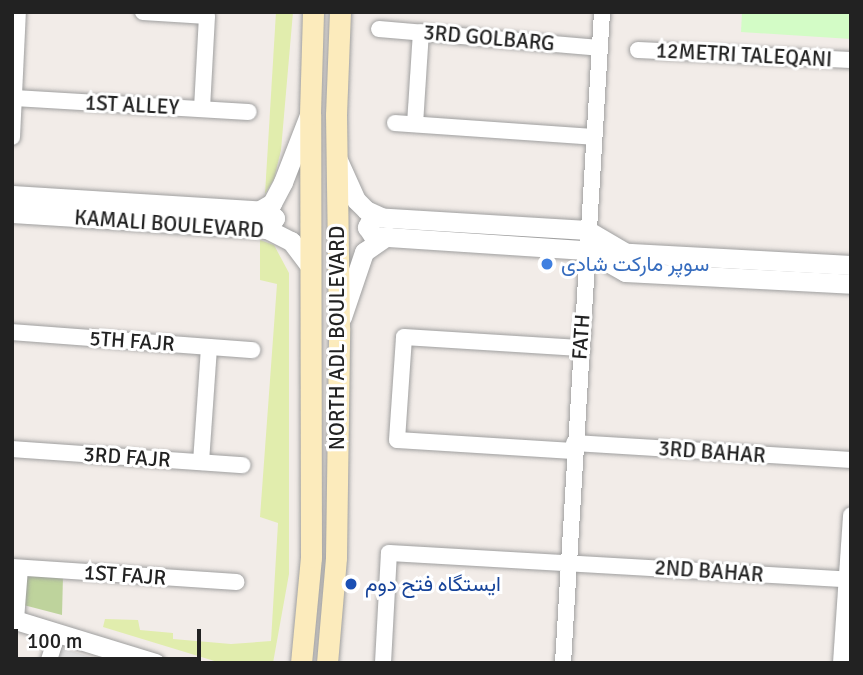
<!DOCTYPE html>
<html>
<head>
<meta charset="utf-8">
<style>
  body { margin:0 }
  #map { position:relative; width:863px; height:675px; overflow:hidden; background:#f2ece8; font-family:Signika,Vazirmatn,sans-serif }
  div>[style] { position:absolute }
  .residential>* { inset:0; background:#e0dfdf }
  .grass>* { inset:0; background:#e1edad }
  .forest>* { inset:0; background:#bed39c }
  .park>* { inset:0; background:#d3fcc6 }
  .roads { filter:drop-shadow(0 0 2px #9f9f9f) drop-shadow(0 0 2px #9f9f9f) }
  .minor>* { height:16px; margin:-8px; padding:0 8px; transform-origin:8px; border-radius:8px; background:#fff }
  .tertiary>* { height:19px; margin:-9.5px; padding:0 9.5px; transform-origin:9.5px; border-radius:9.5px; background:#fff }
  .secondary>* { height:21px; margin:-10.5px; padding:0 10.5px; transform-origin:10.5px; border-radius:10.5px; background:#fcebbc }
  .dots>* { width:19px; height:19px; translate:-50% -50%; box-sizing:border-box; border:4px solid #fff; border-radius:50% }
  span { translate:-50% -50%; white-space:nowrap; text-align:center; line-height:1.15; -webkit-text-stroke:6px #fff; paint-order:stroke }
  .street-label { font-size:21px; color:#222 }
  .shop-label { font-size:21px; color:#366cbe }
  .left { translate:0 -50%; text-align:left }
  .transit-label { font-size:21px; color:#164399 }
  .frame { position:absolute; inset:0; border:14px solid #222; pointer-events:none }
  .scale { position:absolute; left:14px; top:629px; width:187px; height:32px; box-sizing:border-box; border:4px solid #222; border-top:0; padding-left:9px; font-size:21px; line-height:24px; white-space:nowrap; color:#222; -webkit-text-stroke:5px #fff; paint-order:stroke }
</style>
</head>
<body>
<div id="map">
  <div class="residential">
    <div style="clip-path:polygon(61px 648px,110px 663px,56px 663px)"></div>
  </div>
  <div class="grass">
    <div style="clip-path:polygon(276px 12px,293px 12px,281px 150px,274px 179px,265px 194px)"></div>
    <div style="clip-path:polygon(260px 240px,274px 245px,289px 273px,289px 574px,273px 663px,221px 663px,103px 627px,105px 619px,138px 620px,140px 630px,173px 633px,173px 639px,231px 644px,271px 641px,278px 523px,260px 517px,277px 284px,260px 280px)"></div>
  </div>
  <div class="forest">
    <div style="clip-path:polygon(12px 572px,63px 576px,62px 615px,12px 602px)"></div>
  </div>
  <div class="park">
    <div style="clip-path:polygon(742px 12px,851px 12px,851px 39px,741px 32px)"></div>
  </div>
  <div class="roads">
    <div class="minor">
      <div style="left:143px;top:12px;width:64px;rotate:3.6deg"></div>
      <div style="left:207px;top:16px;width:93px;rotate:93.1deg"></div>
      <div style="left:379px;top:29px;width:221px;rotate:4.9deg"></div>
      <div style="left:638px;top:50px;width:213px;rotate:2.7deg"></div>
      <div style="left:14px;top:98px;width:235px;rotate:3.4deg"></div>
      <div style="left:395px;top:123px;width:198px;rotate:4deg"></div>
      <div style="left:415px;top:124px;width:92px;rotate:-86.3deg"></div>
      <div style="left:12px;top:137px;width:125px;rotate:-87.3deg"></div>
      <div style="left:12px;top:332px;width:241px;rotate:4.3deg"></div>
      <div style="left:574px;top:443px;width:278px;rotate:3.5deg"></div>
      <div style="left:12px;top:449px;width:231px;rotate:4deg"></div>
      <div style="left:573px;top:451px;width:176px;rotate:-176.4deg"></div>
      <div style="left:397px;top:440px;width:103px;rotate:-86.1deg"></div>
      <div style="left:404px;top:337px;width:176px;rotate:3.6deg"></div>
      <div style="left:201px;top:462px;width:115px;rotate:-86deg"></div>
      <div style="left:12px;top:567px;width:225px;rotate:3.8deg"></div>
      <div style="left:16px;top:620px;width:52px;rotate:-85.6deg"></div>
      <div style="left:48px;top:663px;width:32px;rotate:-72deg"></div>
      <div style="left:383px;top:663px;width:110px;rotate:-86.9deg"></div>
      <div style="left:389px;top:553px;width:463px;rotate:3.3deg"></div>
      <div style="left:563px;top:663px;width:652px;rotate:-86.57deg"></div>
      <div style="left:841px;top:663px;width:148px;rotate:-86.1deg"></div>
    </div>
    <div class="tertiary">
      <div style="left:337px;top:158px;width:46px;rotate:65.7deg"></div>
      <div style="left:356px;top:200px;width:14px;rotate:45deg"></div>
      <div style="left:366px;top:210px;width:17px;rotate:25deg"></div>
      <div style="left:12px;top:195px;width:256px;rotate:3.6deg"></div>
      <div style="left:268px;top:211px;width:10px;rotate:45deg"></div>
      <div style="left:275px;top:218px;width:14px;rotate:126deg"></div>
      <div style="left:260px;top:210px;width:14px;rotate:-30deg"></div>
      <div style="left:272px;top:203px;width:24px;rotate:-62deg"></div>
      <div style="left:283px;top:182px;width:72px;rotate:-68.8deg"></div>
      <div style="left:12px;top:213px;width:256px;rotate:3.6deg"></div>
      <div style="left:267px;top:229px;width:27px;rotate:27deg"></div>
      <div style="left:291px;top:241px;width:31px;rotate:53deg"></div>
      <div style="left:851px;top:265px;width:225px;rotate:-176.9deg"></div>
      <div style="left:626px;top:253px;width:45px;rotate:-149.5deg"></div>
      <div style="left:587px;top:230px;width:210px;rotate:-176.5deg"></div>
      <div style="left:377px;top:217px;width:8px;rotate:150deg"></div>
      <div style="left:370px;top:221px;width:7px;rotate:117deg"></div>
      <div style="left:367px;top:227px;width:11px;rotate:56deg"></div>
      <div style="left:373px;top:236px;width:213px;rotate:3.8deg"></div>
      <div style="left:586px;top:250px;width:45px;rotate:29.4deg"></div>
      <div style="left:625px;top:272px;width:226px;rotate:3deg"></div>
      <div style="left:342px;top:317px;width:69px;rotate:-71.3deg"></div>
      <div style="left:364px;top:252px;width:28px;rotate:-35deg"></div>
      <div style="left:12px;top:619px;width:150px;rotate:17.1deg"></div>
    </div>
    <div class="secondary">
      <div style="left:301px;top:663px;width:106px;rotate:-84.6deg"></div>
      <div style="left:311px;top:557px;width:443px;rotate:-90.1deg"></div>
      <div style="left:310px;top:114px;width:102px;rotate:-88.3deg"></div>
      <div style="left:327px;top:663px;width:106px;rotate:-85.1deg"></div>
      <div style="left:336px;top:557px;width:229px;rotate:-89.2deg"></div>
      <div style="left:339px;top:328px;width:213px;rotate:-90.8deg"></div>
      <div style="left:336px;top:115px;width:103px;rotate:-87.8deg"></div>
    </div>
  </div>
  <div class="dots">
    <div style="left:547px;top:264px;background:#3f7fe0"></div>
    <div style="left:351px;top:584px;background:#1a4fb4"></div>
  </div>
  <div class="street-label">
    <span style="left:489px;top:38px;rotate:5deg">3RD GOLBARG</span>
    <span style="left:744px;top:55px;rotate:3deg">12METRI TALEQANI</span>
    <span style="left:132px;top:105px;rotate:3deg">1ST ALLEY</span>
    <span style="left:169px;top:224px;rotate:4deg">KAMALI BOULEVARD</span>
    <span style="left:581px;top:337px;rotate:-86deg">FATH</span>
    <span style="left:337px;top:338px;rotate:-90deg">NORTH ADL BOULEVARD</span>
    <span style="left:132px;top:341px;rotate:4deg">5TH FAJR</span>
    <span style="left:712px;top:452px;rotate:4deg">3RD BAHAR</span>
    <span style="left:127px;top:457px;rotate:4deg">3RD FAJR</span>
    <span style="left:709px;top:571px;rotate:4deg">2ND BAHAR</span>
    <span style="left:125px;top:575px;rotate:4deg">1ST FAJR</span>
  </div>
  <div class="shop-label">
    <span class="left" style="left:561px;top:264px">سوپر مارکت شادی</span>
  </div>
  <div class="transit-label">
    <span class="left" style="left:365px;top:584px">ایستگاه فتح دوم</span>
  </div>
  <div class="frame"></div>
  <div class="scale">100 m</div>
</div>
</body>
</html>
